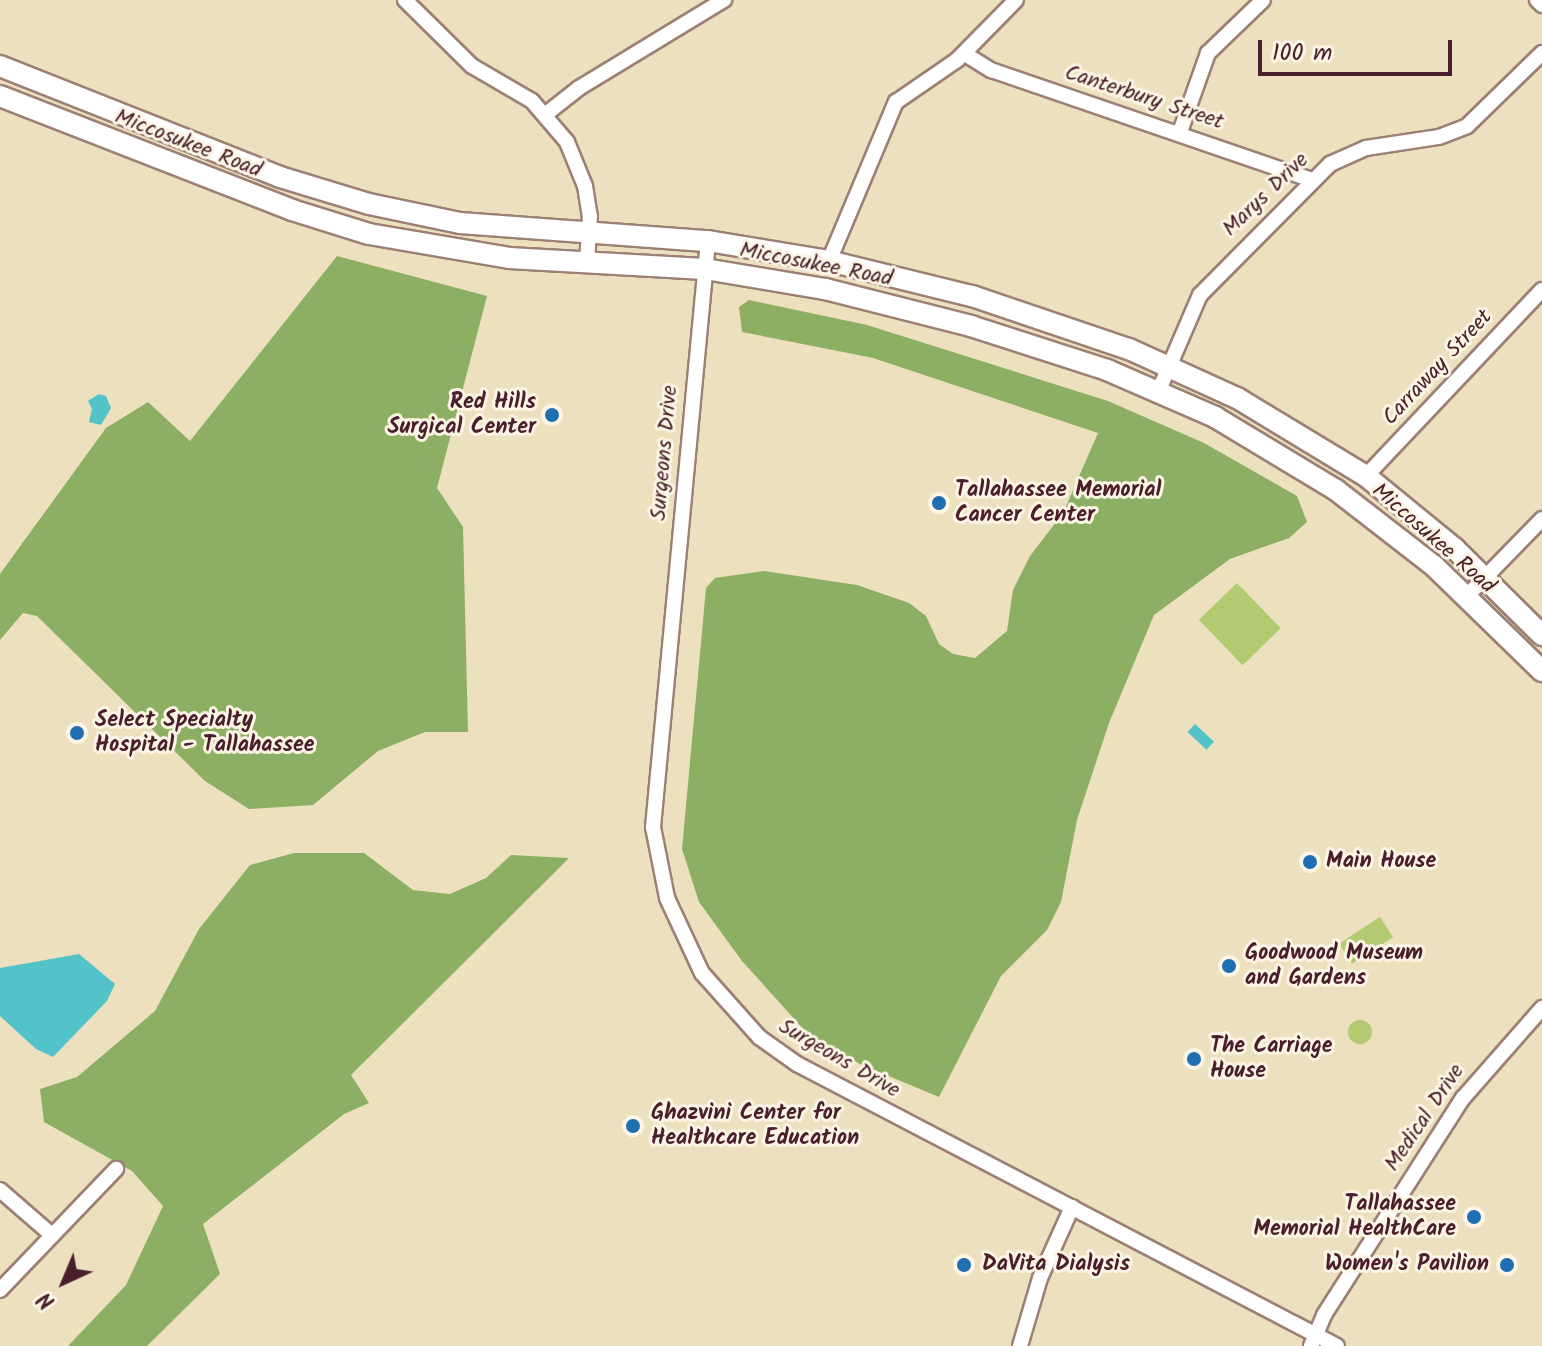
<!DOCTYPE html>
<html>
<head>
<meta charset="utf-8">
<style>
  body { margin:0 }
  #map { position:relative; width:1542px; height:1346px; overflow:hidden; background:#ede0bf; font-family:Kalam,sans-serif }
  div>[style] { position:absolute }
  [style*='--x'] { left:calc(var(--x)*1px); top:calc(var(--y)*1px); width:calc(var(--w)*1px); rotate:calc(var(--a)*1deg) }
  .green>* { inset:0; background:#b2cb71; transform-origin:0 0 }
  .round { border-radius:50% }
  .forest>* { inset:0; background:#8daf63 }
  .water>* { inset:0; background:#54c2c9; transform-origin:0 0 }
  .roads { filter:drop-shadow(2px 0 #9c8075) drop-shadow(-2px 0 #9c8075) drop-shadow(0 2px #9c8075) drop-shadow(0 -2px #9c8075) }
  .street>* { height:14px; margin:-7px; padding:0 7px; transform-origin:7px; border-radius:7px; background:#fff }
  .secondary>* { height:20px; margin:-10px; padding:0 10px; transform-origin:10px; border-radius:10px; background:#fff }
  .dots>* { width:22px; height:22px; translate:-50% -50%; box-sizing:border-box; border:4px solid #fcf5e5; border-radius:50% }
  span { translate:-50% -50%; white-space:nowrap; text-align:center; line-height:1.15; -webkit-text-stroke:6px #fcf5e5; paint-order:stroke }
  .street-label { font-size:22px; color:#4a1f2b }
  .poi-label { font-size:22px; color:#4a1f2b; font-weight:700 }
  .right { translate:-100% -50%; text-align:right }
  .left { translate:0 -50%; text-align:left }
  .north { position:absolute; left:24px; top:1242px; width:80px; height:80px; -webkit-text-stroke:6px #fcf5e5; paint-order:stroke; rotate:224deg; font-size:22px; font-weight:700; line-height:32px; text-align:center; color:#4a1f2b }
  .north::after { content:''; display:block; margin:auto; width:28px; height:36px; background:#4a1f2b; clip-path:polygon(50% 0,100% 100%,50% 72%,0 100%) }
  .scale { position:absolute; left:1258px; top:40px; width:194px; height:36px; box-sizing:border-box; border:4px solid #4a1f2b; border-top:0; padding-left:10px; font-size:24px; line-height:28px; white-space:nowrap; color:#4a1f2b; -webkit-text-stroke:6px #fcf5e5; paint-order:stroke }
</style>
</head>
<body>
<div id="map">
  <div class="green">
    <div style="left:1237px;top:583px;width:63px;height:53px;rotate:46deg"></div>
    <div style="left:1380px;top:917px;width:24px;height:49px;rotate:57deg"></div>
    <div class="round" style="left:1348px;top:1020px;width:24px;height:24px"></div>
  </div>
  <div class="forest">
    <div style="clip-path:polygon(337px 256px,487px 296px,437px 488px,463px 527px,468px 732px,425px 732px,378px 751px,313px 805px,249px 809px,205px 781px,37px 616px,23px 613px,0 640px,0 574px,106px 428px,148px 402px,190px 441px)"></div>
    <div style="clip-path:polygon(749px 300px,867px 325px,1108px 401px,1204px 443px,1297px 496px,1307px 522px,1289px 538px,1230px 559px,1154px 615px,1109px 723px,1077px 820px,1061px 902px,1047px 930px,1001px 976px,939px 1097px,860px 1064px,807px 1033px,742px 961px,699px 902px,682px 849px,706px 588px,715px 578px,764px 571px,857px 585px,909px 603px,926px 616px,939px 644px,953px 654px,975px 658px,1007px 631px,1013px 590px,1030px 556px,1063px 513px,1098px 433px,873px 358px,742px 332px,739px 307px)"></div>
    <div style="clip-path:polygon(294px 853px,364px 853px,413px 890px,450px 894px,486px 878px,511px 855px,569px 858px,351px 1075px,369px 1103px,344px 1114px,203px 1224px,220px 1274px,147px 1346px,68px 1346px,126px 1285px,163px 1206px,132px 1171px,44px 1122px,40px 1089px,77px 1077px,155px 1011px,199px 929px,250px 865px)"></div>
  </div>
  <div class="water">
    <div style="clip-path:polygon(99px 394px,106px 396px,111px 408px,101px 425px,89px 422px,92px 409px,88px 401px)"></div>
    <div style="left:1195px;top:724px;width:26px;height:11px;rotate:43deg"></div>
    <div style="clip-path:polygon(79px 954px,115px 984px,107px 1001px,53px 1057px,36px 1049px,0 1016px,0 968px)"></div>
  </div>
  <div class="roads">
    <div class="street">
      <div style="--x:405;--y:0;--w:94;--a:44.6"></div>
      <div style="--x:472;--y:66;--w:69;--a:30.3"></div>
      <div style="--x:532;--y:101;--w:54;--a:49.5"></div>
      <div style="--x:567;--y:142;--w:48;--a:67.8"></div>
      <div style="--x:585;--y:186;--w:30;--a:81"></div>
      <div style="--x:590;--y:216;--w:46;--a:93.7"></div>
      <div style="--x:1537;--y:0;--w:7;--a:45"></div>
      <div style="--x:965;--y:54;--w:31;--a:32"></div>
      <div style="--x:991;--y:70;--w:339;--a:18.9"></div>
      <div style="--x:546;--y:114;--w:42;--a:-38.2"></div>
      <div style="--x:579;--y:88;--w:170;--a:-31.3"></div>
      <div style="--x:1180;--y:132;--w:84;--a:-70.5"></div>
      <div style="--x:1208;--y:53;--w:76;--a:-43.9"></div>
      <div style="--x:708;--y:241;--w:589;--a:95.36"></div>
      <div style="--x:653;--y:827;--w:72;--a:78.8"></div>
      <div style="--x:667;--y:898;--w:83;--a:65"></div>
      <div style="--x:702;--y:973;--w:86;--a:48.3"></div>
      <div style="--x:759;--y:1037;--w:47;--a:35.4"></div>
      <div style="--x:797;--y:1064;--w:609;--a:27.57"></div>
      <div style="--x:829;--y:261;--w:173;--a:-67.2"></div>
      <div style="--x:896;--y:102;--w:74;--a:-34.5"></div>
      <div style="--x:957;--y:60;--w:84;--a:-45.5"></div>
      <div style="--x:1159;--y:390;--w:103;--a:-66.7"></div>
      <div style="--x:1200;--y:295;--w:185;--a:-45.2"></div>
      <div style="--x:1330;--y:164;--w:39;--a:-24"></div>
      <div style="--x:1366;--y:148;--w:74;--a:-8.6"></div>
      <div style="--x:1439;--y:137;--w:30;--a:-21"></div>
      <div style="--x:1467;--y:126;--w:105;--a:-44.2"></div>
      <div style="--x:1366;--y:476;--w:256;--a:-46.6"></div>
      <div style="--x:1466;--y:597;--w:109;--a:-45.7"></div>
      <div style="--x:0;--y:1190;--w:69;--a:40.9"></div>
      <div style="--x:0;--y:1290;--w:168;--a:-46.2"></div>
      <div style="--x:1020;--y:1346;--w:71;--a:-73.6"></div>
      <div style="--x:1040;--y:1278;--w:78;--a:-65.7"></div>
      <div style="--x:1311;--y:1346;--w:34;--a:-67"></div>
      <div style="--x:1324;--y:1315;--w:258;--a:-57.4"></div>
      <div style="--x:1463;--y:1098;--w:120;--a:-48.7"></div>
    </div>
    <div class="secondary">
      <div style="--x:0;--y:66;--w:301;--a:21.6"></div>
      <div style="--x:280;--y:177;--w:93;--a:16.9"></div>
      <div style="--x:369;--y:204;--w:93;--a:11.8"></div>
      <div style="--x:460;--y:223;--w:249;--a:4.2"></div>
      <div style="--x:708;--y:241;--w:123;--a:9.4"></div>
      <div style="--x:829;--y:261;--w:147;--a:13.8"></div>
      <div style="--x:972;--y:296;--w:166;--a:18.7"></div>
      <div style="--x:1129;--y:349;--w:119;--a:24.4"></div>
      <div style="--x:1237;--y:398;--w:151;--a:31.2"></div>
      <div style="--x:1366;--y:476;--w:114;--a:39.3"></div>
      <div style="--x:1454;--y:548;--w:124;--a:44.7"></div>
      <div style="--x:0;--y:96;--w:313;--a:21.3"></div>
      <div style="--x:292;--y:210;--w:81;--a:17.3"></div>
      <div style="--x:369;--y:234;--w:142;--a:9.7"></div>
      <div style="--x:509;--y:258;--w:196;--a:3.2"></div>
      <div style="--x:705;--y:269;--w:122;--a:9.5"></div>
      <div style="--x:825;--y:289;--w:151;--a:14.2"></div>
      <div style="--x:971;--y:326;--w:143;--a:17.9"></div>
      <div style="--x:1107;--y:370;--w:118;--a:23.5"></div>
      <div style="--x:1215;--y:417;--w:141;--a:31.1"></div>
      <div style="--x:1336;--y:490;--w:124;--a:37.8"></div>
      <div style="--x:1434;--y:566;--w:151;--a:44.2"></div>
    </div>
  </div>
  <div class="dots">
    <div style="left:552px;top:415px;background:#1f6fb2"></div>
    <div style="left:939px;top:503px;background:#1f6fb2"></div>
    <div style="left:77px;top:733px;background:#1f6fb2"></div>
    <div style="left:1310px;top:862px;background:#1f6fb2"></div>
    <div style="left:1229px;top:966px;background:#1f6fb2"></div>
    <div style="left:1194px;top:1059px;background:#1f6fb2"></div>
    <div style="left:633px;top:1126px;background:#1f6fb2"></div>
    <div style="left:1474px;top:1217px;background:#1f6fb2"></div>
    <div style="left:964px;top:1265px;background:#1f6fb2"></div>
    <div style="left:1507px;top:1265px;background:#1f6fb2"></div>
  </div>
  <div class="street-label">
    <span style="left:1144px;top:98px;rotate:18deg">Canterbury Street</span>
    <span style="left:188px;top:144px;rotate:21deg">Miccosukee Road</span>
    <span style="left:1266px;top:195px;rotate:-44deg">Marys Drive</span>
    <span style="left:816px;top:265px;rotate:11deg">Miccosukee Road</span>
    <span style="left:1438px;top:368px;rotate:-47deg">Carraway Street</span>
    <span style="left:665px;top:453px;rotate:-85deg">Surgeons Drive</span>
    <span style="left:1433px;top:539px;rotate:41deg">Miccosukee Road</span>
    <span style="left:839px;top:1059px;rotate:30deg">Surgeons Drive</span>
    <span style="left:1425px;top:1118px;rotate:-56deg">Medical Drive</span>
  </div>
  <div class="poi-label">
    <span class="right" style="left:536px;top:415px">Red Hills<br>Surgical Center</span>
    <span class="left" style="left:955px;top:503px">Tallahassee Memorial<br>Cancer Center</span>
    <span class="left" style="left:95px;top:733px">Select Specialty<br>Hospital - Tallahassee</span>
    <span class="left" style="left:1326px;top:862px">Main House</span>
    <span class="left" style="left:1245px;top:966px">Goodwood Museum<br>and Gardens</span>
    <span class="left" style="left:1210px;top:1059px">The Carriage<br>House</span>
    <span class="left" style="left:651px;top:1126px">Ghazvini Center for<br>Healthcare Education</span>
    <span class="right" style="left:1456px;top:1217px">Tallahassee<br>Memorial HealthCare</span>
    <span class="left" style="left:982px;top:1265px">DaVita Dialysis</span>
    <span class="right" style="left:1489px;top:1265px">Women's Pavilion</span>
  </div>
  <div class="north">N</div>
  <div class="scale">100 m</div>
</div>
</body>
</html>
